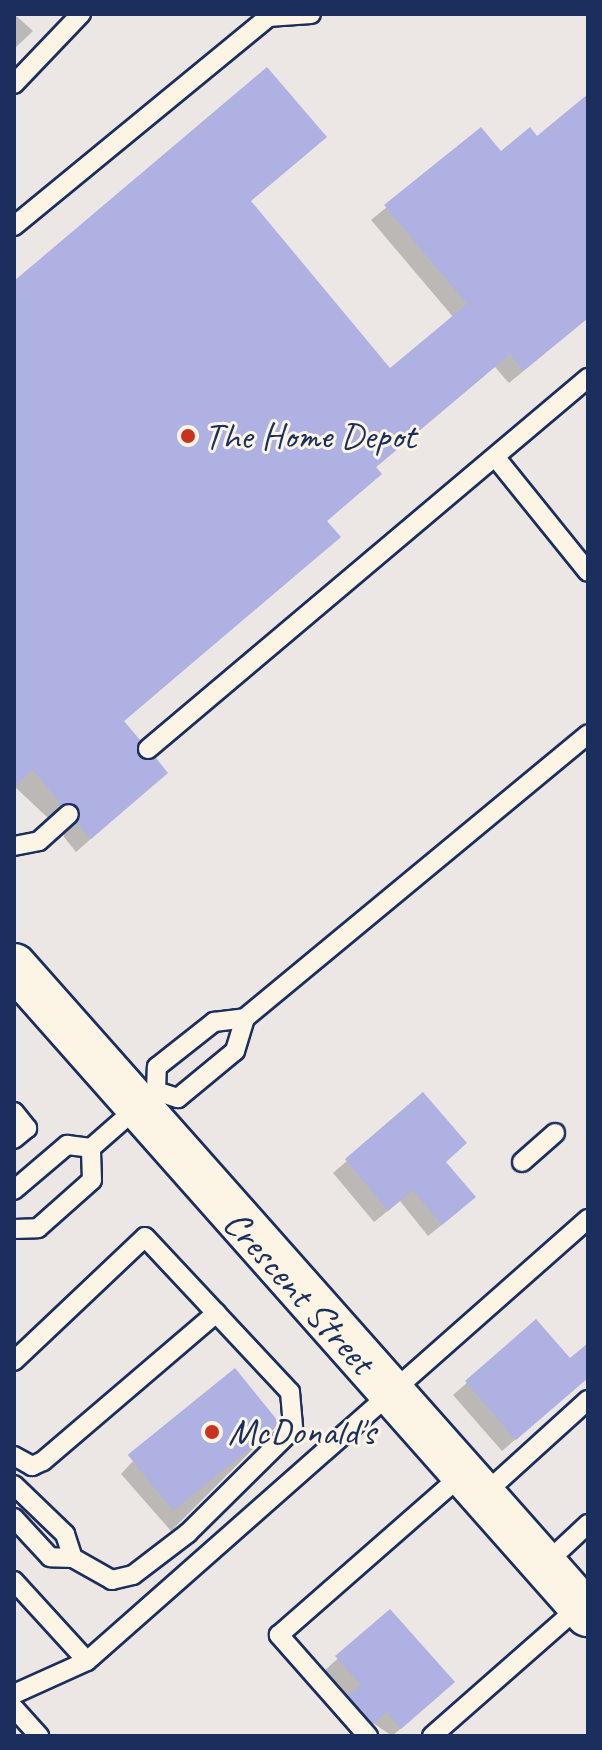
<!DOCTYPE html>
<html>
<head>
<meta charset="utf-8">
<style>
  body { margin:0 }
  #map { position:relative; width:602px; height:1750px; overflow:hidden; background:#ece7e4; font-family:Caveat,sans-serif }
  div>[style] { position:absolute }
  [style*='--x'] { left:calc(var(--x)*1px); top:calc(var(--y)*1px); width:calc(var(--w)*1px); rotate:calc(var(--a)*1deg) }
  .shadow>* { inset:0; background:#0003 }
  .building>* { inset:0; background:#aeb1e2; transform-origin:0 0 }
  .roads { filter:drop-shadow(2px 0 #1b2f5e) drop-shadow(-2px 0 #1b2f5e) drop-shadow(0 2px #1b2f5e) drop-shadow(0 -2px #1b2f5e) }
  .service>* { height:18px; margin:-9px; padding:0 9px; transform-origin:9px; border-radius:9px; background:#fcf5e5 }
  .secondary>* { height:44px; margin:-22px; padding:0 22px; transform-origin:22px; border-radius:22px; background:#fcf5e5 }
  .dots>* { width:22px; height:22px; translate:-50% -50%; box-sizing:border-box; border:4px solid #fcf5e5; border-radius:50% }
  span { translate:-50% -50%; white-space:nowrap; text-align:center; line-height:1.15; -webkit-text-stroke:6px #fcf5e5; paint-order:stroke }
  .poi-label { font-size:38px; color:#1b2f5e }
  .left { translate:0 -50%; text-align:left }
  .street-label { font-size:38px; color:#1b2f5e }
  .frame { position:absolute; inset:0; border:16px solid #1b2f5e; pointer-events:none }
</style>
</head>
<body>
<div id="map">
  <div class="shadow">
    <div style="clip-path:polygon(14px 14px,33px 31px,14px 49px)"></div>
    <div style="clip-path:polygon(588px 96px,588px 318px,509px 383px,495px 367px,375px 468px,326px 522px,338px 537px,123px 722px,136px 758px,166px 773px,76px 852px,64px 837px,65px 820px,48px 818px,14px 786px,14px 283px,249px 202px,390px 371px,454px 318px,371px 220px,481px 130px,501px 154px,537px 139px)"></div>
    <div style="clip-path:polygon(423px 1095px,460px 1210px,428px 1236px,400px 1201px,374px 1222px,333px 1173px)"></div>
    <div style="clip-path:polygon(536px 1322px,572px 1391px,502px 1451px,453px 1395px)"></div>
    <div style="clip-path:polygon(278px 1424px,171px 1531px,121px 1474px,133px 1461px)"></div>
    <div style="clip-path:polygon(390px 1611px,440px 1695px,392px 1736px,373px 1723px,359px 1735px,337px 1710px,348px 1698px,324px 1671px)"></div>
  </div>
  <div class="building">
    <div style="clip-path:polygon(267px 67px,327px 137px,251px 201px,390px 368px,467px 304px,384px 205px,481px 127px,501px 151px,530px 127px,537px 136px,588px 94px,588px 318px,523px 371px,510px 354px,376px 467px,382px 474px,327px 521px,341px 537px,124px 721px,140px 740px,138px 756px,156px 758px,168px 773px,91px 839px,77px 823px,78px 807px,62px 805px,33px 770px,14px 786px,14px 281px)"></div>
    <div style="clip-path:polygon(423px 1092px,467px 1143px,446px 1162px,476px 1197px,442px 1225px,413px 1190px,388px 1211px,345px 1159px)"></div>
    <div style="clip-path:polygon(536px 1319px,570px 1358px,588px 1343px,588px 1378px,516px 1440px,465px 1381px)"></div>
    <div style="left:235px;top:1368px;width:72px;height:138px;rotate:51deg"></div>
    <div style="clip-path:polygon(390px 1609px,455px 1682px,401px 1729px,387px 1712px,373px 1724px,348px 1696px,361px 1685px,335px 1656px)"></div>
  </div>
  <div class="roads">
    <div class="service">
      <div style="--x:14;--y:84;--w:97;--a:-46.3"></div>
      <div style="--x:14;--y:226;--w:329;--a:-39.4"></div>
      <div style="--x:268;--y:17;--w:43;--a:-4"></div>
      <div style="--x:496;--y:458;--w:146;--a:51.1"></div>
      <div style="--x:148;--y:749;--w:576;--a:-40.14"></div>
      <div style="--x:14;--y:846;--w:25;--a:-11"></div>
      <div style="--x:39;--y:841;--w:40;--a:-42"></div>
      <div style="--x:156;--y:1091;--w:23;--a:18"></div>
      <div style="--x:178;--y:1098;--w:74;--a:-39.5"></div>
      <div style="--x:235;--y:1051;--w:34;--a:-73"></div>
      <div style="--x:14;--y:1112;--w:21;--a:51"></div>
      <div style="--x:27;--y:1128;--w:17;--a:140"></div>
      <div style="--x:522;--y:1162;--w:44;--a:-41.3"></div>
      <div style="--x:14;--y:1190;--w:70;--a:-40.3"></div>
      <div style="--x:67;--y:1145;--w:24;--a:7"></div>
      <div style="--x:14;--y:1229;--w:24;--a:-2"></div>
      <div style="--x:38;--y:1228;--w:72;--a:-41.6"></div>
      <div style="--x:92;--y:1180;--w:32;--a:-92"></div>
      <div style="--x:91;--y:1148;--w:86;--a:-41.2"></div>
      <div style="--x:156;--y:1091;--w:24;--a:-88"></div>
      <div style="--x:157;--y:1067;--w:73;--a:-38.3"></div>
      <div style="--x:214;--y:1022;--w:31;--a:-7"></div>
      <div style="--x:245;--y:1018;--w:445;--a:-39.6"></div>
      <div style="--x:14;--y:1361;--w:180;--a:-43.4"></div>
      <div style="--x:145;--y:1237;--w:212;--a:46.9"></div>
      <div style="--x:290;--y:1392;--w:37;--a:85"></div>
      <div style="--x:293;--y:1429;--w:148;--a:135.3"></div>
      <div style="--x:188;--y:1533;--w:69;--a:142.6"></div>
      <div style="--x:133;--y:1575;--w:22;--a:167"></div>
      <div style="--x:112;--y:1580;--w:45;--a:-150.6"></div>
      <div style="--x:73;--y:1558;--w:23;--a:-178"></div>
      <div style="--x:50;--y:1557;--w:53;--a:-132.7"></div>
      <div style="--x:14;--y:1456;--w:21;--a:29"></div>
      <div style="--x:32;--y:1466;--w:12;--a:-24"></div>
      <div style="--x:43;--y:1461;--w:228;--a:-40.5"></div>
      <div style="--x:14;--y:1485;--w:71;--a:43.9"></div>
      <div style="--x:65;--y:1534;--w:25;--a:72"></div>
      <div style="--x:482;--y:1496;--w:143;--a:-42.2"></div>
      <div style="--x:544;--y:1565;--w:60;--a:-43"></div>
      <div style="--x:14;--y:1581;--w:108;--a:47.6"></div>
      <div style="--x:14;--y:1694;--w:80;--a:-24.3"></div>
      <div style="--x:87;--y:1661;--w:668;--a:-41.42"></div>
      <div style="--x:14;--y:1708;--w:38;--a:48"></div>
      <div style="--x:368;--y:1736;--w:135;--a:-131.4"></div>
      <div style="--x:279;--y:1635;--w:244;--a:-41.2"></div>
      <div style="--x:432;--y:1736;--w:197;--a:-41.3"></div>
    </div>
    <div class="secondary">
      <div style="--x:14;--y:966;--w:866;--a:48.47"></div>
    </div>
  </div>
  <div class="dots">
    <div style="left:188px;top:436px;background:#c8321e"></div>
    <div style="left:212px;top:1432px;background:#c8321e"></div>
  </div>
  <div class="poi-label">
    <span class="left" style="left:204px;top:436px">The Home Depot</span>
    <span class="left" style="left:228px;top:1432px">McDonald's</span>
  </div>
  <div class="street-label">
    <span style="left:299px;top:1292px;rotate:48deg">Crescent Street</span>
  </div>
  <div class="frame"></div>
</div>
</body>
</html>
